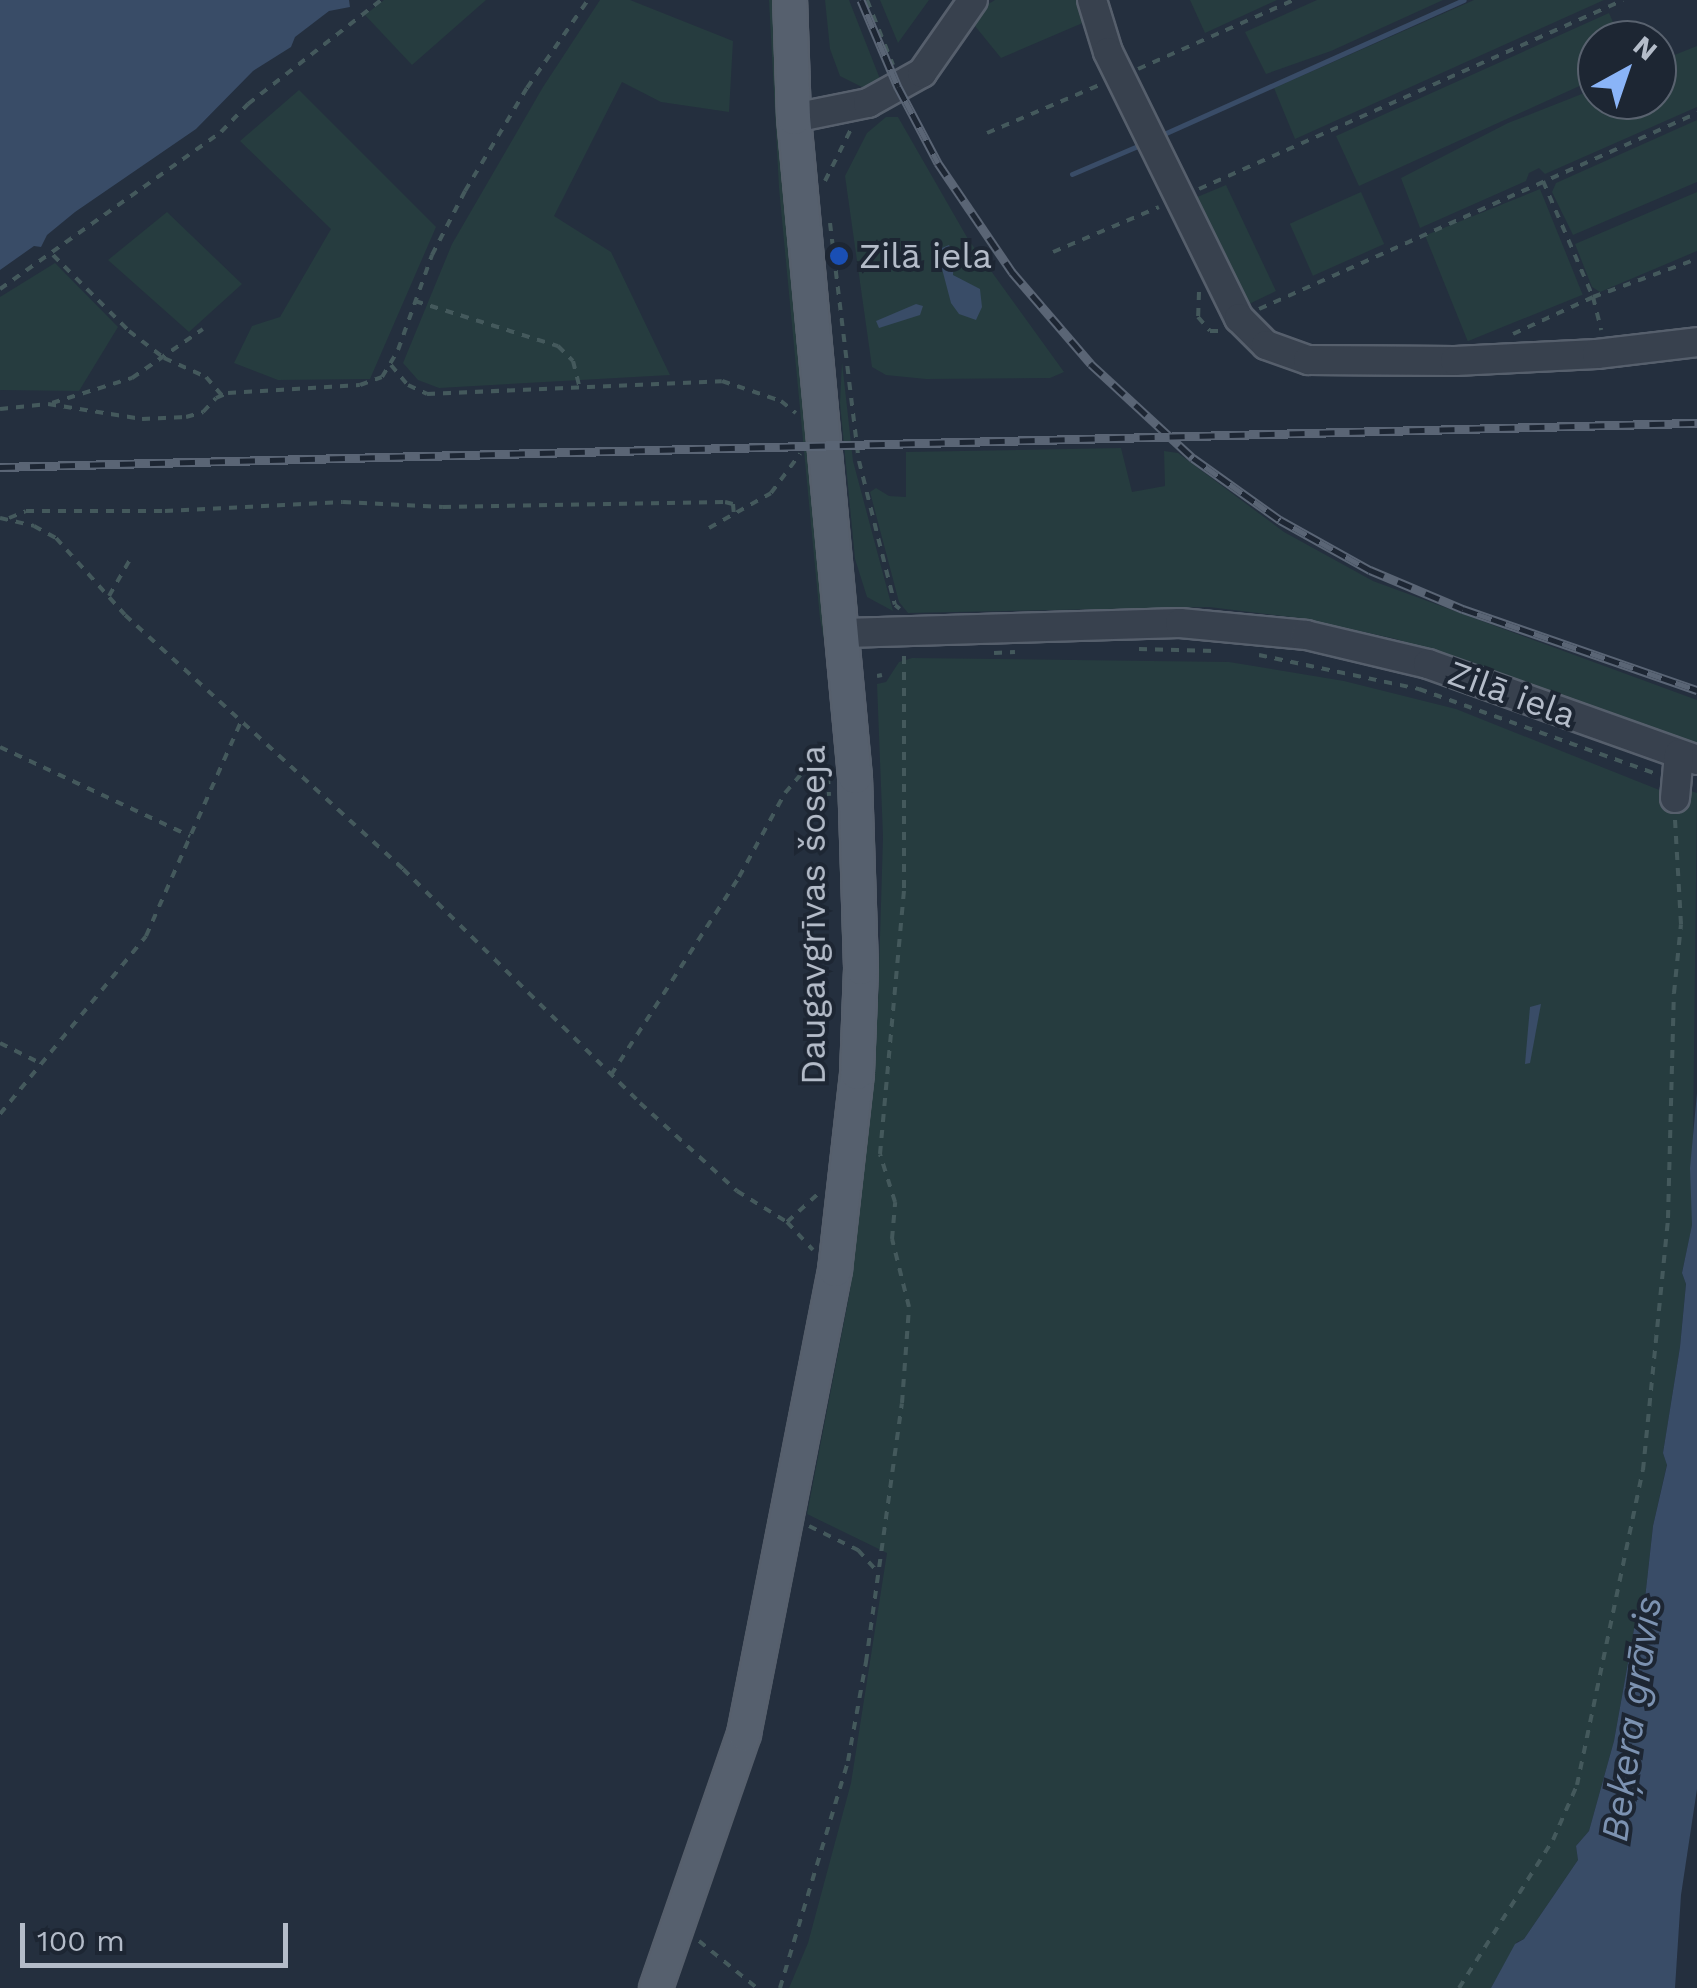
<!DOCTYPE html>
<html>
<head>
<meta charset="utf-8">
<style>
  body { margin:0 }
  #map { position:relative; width:1697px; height:1988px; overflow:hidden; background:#242f3e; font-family:"Work Sans",sans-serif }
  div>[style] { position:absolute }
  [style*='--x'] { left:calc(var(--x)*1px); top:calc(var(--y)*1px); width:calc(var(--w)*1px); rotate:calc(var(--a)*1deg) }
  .green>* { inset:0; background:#263c3f; transform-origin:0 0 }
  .water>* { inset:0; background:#394c67 }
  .stream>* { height:5px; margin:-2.5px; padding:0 2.5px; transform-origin:2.5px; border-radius:2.5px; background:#394c67 }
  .path>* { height:4px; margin-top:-2px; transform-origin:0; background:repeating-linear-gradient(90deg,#44595c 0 8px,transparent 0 16px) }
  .roads { filter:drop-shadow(2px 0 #565f6c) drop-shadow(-2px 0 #565f6c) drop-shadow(0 2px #565f6c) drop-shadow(0 -2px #565f6c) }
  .minor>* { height:28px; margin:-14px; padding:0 14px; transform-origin:14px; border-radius:14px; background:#38414e }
  .major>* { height:32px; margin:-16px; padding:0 16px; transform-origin:16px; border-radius:16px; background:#56606e }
  .rail>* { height:9px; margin-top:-4.5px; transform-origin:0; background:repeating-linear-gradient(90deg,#1d2633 0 15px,#5a6575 0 30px); box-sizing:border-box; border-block:2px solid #5a6575 }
  .dots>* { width:28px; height:28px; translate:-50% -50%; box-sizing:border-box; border:5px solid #1d2633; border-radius:50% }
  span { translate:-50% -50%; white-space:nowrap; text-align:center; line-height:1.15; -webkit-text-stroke:8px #1d2633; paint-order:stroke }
  .poi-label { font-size:35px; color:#b4bcc9 }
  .left { translate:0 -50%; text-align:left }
  .street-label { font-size:35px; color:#b4bcc9 }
  .water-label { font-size:38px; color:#7c92b1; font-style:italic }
  .north { position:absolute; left:1577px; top:20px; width:100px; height:100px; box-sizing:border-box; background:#1d2633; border:2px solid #59626f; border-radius:50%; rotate:40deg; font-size:28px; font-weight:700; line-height:40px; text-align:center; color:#b4bcc9 }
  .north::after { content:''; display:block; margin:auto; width:35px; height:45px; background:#8ab4f8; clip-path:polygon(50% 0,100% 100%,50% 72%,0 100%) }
  .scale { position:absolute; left:20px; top:1923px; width:268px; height:45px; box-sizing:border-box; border:5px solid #b4bcc9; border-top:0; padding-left:12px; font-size:30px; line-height:35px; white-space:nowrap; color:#b4bcc9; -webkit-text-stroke:8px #1d2633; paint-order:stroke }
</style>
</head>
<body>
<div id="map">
  <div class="green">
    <div style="clip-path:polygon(384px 0,486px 0,412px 65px,365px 15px)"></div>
    <div style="clip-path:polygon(600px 0,630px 0,733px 41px,729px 112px,661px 102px,622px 82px,554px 216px,611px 252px,670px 375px,439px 388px,418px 380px,403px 363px,452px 244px,543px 87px)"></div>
    <div style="clip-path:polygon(769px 0,774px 0,775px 85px,831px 675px,820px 619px,779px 188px)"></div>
    <div style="clip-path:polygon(825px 0,849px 0,882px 84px,864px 88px,840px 76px,830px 49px)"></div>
    <div style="clip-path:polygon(880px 0,929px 0,898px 43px)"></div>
    <div style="clip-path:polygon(995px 0,1082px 0,1092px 19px,1001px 58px,975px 26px,985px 6px)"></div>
    <div style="clip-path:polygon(1190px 0,1277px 0,1205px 33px)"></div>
    <div style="clip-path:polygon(1317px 0,1443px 0,1331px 51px,1266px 74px,1245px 32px)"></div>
    <div style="clip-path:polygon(1474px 0,1604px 0,1295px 139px,1274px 88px)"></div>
    <div style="clip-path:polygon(1609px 13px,1621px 40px,1597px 40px,1597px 78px,1359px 186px,1336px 136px)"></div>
    <div style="clip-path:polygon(1697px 46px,1697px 107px,1545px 174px,1539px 168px,1529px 173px,1526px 181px,1420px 228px,1401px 178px,1508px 123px,1597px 88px,1597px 100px,1657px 100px,1657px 62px)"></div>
    <div style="clip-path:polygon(299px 90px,436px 227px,370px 379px,278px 380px,234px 363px,252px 326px,280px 317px,331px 229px,240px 141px)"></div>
    <div style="clip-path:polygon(886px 117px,898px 117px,968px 239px,1064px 372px,1050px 378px,926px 379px,886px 375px,872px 367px,845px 176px,867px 133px)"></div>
    <div style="clip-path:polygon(1697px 120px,1697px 182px,1573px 235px,1552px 192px,1556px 183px)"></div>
    <div style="clip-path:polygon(1226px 185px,1276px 291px,1249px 304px,1238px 304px,1190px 200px)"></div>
    <div style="left:1540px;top:189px;width:114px;height:124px;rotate:68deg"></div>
    <div style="left:1361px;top:192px;width:57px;height:78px;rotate:66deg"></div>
    <div style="clip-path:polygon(1697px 192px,1697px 251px,1600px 292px,1592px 287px,1575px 244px)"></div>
    <div style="clip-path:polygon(167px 212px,242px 284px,189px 332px,108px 260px)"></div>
    <div style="clip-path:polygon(55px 263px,118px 327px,79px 391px,0 390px,0 297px)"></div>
    <div style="clip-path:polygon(842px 362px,853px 461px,893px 611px,867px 597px,855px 559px,840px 403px)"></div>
    <div style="clip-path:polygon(1121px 448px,1132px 492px,1165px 486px,1164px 451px,1178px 453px,1284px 532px,1373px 581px,1697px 700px,1697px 744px,1396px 639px,1299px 618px,1209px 607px,908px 613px,899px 602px,870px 492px,876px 488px,889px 496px,906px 497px,906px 452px)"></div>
    <div style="clip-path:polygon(912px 658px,1229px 662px,1344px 681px,1456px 709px,1682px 799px,1685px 789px,1697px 793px,1692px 1226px,1682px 1273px,1686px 1284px,1680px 1347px,1663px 1453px,1667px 1464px,1653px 1526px,1644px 1608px,1636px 1618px,1614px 1741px,1589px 1831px,1576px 1846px,1578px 1860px,1524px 1939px,1517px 1942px,1491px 1988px,789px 1988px,808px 1943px,851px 1783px,887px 1553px,807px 1514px,850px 1291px,878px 1003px,883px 837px,877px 684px,886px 682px,899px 662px)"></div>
  </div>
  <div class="water">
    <div style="clip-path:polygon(0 0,349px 0,350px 7px,329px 11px,295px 37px,291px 47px,253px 71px,196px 129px,75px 212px,47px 235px,41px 247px,34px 246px,0 270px)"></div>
    <div style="clip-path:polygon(949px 245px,954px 254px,953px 275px,980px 289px,982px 307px,976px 320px,959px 314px,951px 303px,941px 265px,942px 248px)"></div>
    <div style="clip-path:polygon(916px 304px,923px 306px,920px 315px,879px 328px,876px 321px)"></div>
    <div style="clip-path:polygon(1541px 1004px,1530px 1063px,1525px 1064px,1530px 1007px)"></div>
    <div style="clip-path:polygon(1697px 1093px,1697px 1789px,1681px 1895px,1675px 1988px,1491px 1988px,1515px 1944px,1524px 1939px,1578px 1860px,1576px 1846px,1589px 1831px,1614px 1741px,1636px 1618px,1644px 1608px,1653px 1526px,1667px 1465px,1663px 1453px,1680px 1347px,1686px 1284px,1682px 1273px,1692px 1225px,1690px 1168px)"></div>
  </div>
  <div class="stream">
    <div style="--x:1166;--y:133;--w:326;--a:-24.1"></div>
    <div style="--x:1072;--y:174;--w:74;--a:-23.1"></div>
  </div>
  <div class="path">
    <div style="--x:867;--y:0;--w:70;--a:68.2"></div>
    <div style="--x:1138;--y:69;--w:171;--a:-23.9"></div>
    <div style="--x:987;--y:133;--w:125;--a:-23.1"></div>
    <div style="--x:825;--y:181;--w:60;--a:-63.4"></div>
    <div style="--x:1543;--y:181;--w:126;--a:66.7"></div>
    <div style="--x:1593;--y:297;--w:34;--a:76"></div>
    <div style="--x:1199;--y:189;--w:464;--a:-24"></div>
    <div style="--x:830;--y:223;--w:240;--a:83.1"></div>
    <div style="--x:859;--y:461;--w:148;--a:76"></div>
    <div style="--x:895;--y:605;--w:6;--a:39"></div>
    <div style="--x:1053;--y:252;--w:115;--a:-23"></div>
    <div style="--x:53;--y:255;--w:107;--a:45"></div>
    <div style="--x:129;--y:331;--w:44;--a:37.6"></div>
    <div style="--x:164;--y:358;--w:46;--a:24.3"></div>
    <div style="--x:206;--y:377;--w:23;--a:49"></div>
    <div style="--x:0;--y:289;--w:271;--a:-35.4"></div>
    <div style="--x:221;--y:132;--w:39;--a:-46"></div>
    <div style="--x:248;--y:104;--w:169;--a:-38"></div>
    <div style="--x:1199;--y:292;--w:25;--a:92"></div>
    <div style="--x:1198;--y:317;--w:18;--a:49"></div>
    <div style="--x:1210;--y:331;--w:11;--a:0"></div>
    <div style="--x:415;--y:301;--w:150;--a:17.5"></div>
    <div style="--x:558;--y:346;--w:21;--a:45"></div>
    <div style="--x:573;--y:361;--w:29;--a:76"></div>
    <div style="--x:1259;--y:309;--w:480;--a:-24.1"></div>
    <div style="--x:1513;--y:334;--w:88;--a:-24.8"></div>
    <div style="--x:1593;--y:297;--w:111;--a:-20.1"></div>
    <div style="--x:391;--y:365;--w:26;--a:50"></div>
    <div style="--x:408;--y:385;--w:21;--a:25"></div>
    <div style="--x:427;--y:394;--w:295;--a:-2.5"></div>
    <div style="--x:722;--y:381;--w:62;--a:18.7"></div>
    <div style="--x:781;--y:401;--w:19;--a:39"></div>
    <div style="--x:52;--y:403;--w:84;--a:-17.4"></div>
    <div style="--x:132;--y:378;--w:86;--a:-34.6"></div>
    <div style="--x:0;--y:409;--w:48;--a:-5.9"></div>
    <div style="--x:48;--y:404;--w:95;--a:9.1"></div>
    <div style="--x:142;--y:419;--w:44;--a:-2.6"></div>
    <div style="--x:186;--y:417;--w:18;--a:-16"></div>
    <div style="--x:203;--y:412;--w:19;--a:-47"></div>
    <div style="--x:216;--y:398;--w:13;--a:-23"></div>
    <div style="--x:228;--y:393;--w:132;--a:-3.5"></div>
    <div style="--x:360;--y:385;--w:23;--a:-20"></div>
    <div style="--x:382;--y:377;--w:31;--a:-59"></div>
    <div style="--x:398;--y:350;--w:101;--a:-70.3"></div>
    <div style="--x:432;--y:255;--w:72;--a:-62.7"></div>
    <div style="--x:465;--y:191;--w:120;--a:-59"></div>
    <div style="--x:527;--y:88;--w:107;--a:-55.3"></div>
    <div style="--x:0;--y:518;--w:35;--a:13"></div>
    <div style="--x:34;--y:526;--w:25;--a:29"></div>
    <div style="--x:56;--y:538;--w:103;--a:48.1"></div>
    <div style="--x:125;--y:615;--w:377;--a:42.4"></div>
    <div style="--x:403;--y:869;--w:333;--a:44.6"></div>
    <div style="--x:640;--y:1103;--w:131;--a:42.2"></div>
    <div style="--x:737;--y:1191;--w:59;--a:31.8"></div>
    <div style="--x:787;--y:1222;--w:38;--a:47"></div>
    <div style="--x:9;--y:518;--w:18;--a:-22"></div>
    <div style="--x:26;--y:511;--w:139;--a:0"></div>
    <div style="--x:165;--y:511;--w:178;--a:-2.9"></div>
    <div style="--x:343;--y:502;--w:100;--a:2.9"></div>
    <div style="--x:443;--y:507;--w:282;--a:-1"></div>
    <div style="--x:725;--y:502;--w:8;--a:14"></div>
    <div style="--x:733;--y:504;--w:12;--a:85"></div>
    <div style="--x:709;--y:528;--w:71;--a:-29.4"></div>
    <div style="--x:771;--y:493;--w:49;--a:-53.4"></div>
    <div style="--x:109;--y:596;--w:46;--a:-60.1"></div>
    <div style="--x:1139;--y:649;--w:76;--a:1.5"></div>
    <div style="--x:994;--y:653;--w:21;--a:-3"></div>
    <div style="--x:1259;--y:655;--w:164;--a:12"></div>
    <div style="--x:1419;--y:689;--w:252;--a:19.7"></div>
    <div style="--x:877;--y:676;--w:5;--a:-11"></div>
    <div style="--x:0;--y:747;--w:210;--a:25.1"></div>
    <div style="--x:828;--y:776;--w:20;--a:87"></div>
    <div style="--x:0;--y:1043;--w:45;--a:26.6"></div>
    <div style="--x:611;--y:1075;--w:236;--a:-57.1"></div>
    <div style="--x:739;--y:877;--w:96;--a:-61.3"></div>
    <div style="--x:785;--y:793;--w:63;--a:-49.5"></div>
    <div style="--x:0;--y:1114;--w:230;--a:-50.6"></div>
    <div style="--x:146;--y:936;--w:234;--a:-66.1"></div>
    <div style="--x:787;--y:1222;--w:45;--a:-42.3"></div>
    <div style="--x:809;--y:1526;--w:55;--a:26.1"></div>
    <div style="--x:858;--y:1550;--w:31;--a:48"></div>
    <div style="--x:699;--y:1941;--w:75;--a:39"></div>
    <div style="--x:780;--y:1988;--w:237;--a:-73.3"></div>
    <div style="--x:848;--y:1761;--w:101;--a:-79.7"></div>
    <div style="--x:866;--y:1662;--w:261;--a:-82.1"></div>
    <div style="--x:902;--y:1403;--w:96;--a:-85.8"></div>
    <div style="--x:909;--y:1307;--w:70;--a:-104"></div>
    <div style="--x:892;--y:1239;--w:37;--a:-85"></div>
    <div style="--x:895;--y:1202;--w:50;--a:-107.4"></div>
    <div style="--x:880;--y:1154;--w:267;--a:-84.8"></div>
    <div style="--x:904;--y:888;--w:232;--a:-90"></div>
    <div style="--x:1459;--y:1988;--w:175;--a:-57.6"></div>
    <div style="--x:1553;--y:1840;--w:60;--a:-66.4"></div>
    <div style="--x:1577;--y:1785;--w:322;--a:-78.2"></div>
    <div style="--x:1643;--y:1470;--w:253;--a:-84.3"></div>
    <div style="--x:1668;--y:1218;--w:225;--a:-88.5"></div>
    <div style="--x:1674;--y:993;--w:69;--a:-84.2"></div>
    <div style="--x:1681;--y:924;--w:105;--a:-93.3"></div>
  </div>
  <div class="roads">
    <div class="minor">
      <div style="--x:1092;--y:0;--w:54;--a:72.9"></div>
      <div style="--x:1108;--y:52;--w:297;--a:63.8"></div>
      <div style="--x:1239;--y:318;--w:38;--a:45"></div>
      <div style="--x:1266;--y:345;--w:45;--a:19.7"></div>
      <div style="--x:1308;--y:360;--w:147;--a:0.4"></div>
      <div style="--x:1455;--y:361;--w:142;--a:-2.8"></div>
      <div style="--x:1597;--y:354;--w:101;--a:-6.8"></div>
      <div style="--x:794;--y:118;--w:76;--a:-11.5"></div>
      <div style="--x:868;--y:103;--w:62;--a:-29.1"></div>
      <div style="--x:922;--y:73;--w:89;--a:-55.1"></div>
      <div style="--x:845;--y:633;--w:335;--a:-1.7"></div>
      <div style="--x:1180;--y:623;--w:127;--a:5.4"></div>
      <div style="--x:1306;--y:635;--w:125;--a:13.4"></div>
      <div style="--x:1428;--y:664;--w:286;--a:19.6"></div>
      <div style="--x:1675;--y:798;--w:44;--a:-84.8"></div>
    </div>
    <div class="major">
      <div style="--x:656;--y:1988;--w:269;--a:-70.9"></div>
      <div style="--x:744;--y:1734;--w:473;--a:-78.9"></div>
      <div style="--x:835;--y:1270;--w:198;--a:-83.6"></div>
      <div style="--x:857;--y:1073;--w:105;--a:-87.8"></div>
      <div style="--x:861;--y:968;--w:191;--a:-91.8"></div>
      <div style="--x:855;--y:777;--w:662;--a:-95.29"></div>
      <div style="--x:794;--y:118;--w:118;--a:-91.9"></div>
    </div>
  </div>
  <div class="rail">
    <div style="--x:861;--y:0;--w:95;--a:67"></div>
    <div style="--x:898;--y:87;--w:86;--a:62.2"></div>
    <div style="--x:938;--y:163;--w:132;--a:55.8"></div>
    <div style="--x:1012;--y:272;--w:121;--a:49.3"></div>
    <div style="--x:1091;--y:364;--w:139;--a:42.7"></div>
    <div style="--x:1193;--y:458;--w:107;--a:35.5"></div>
    <div style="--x:1280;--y:520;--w:103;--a:29.1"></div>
    <div style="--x:1370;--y:570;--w:101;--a:22.8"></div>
    <div style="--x:1463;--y:609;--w:248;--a:19.1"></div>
    <div style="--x:0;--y:467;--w:1698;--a:-1.49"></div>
  </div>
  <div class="dots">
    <div style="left:839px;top:256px;background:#1a4fb4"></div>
  </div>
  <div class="poi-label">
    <span class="left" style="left:859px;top:256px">Zilā iela</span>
  </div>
  <div class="street-label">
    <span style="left:1512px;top:694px;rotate:20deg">Zilā iela</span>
    <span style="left:813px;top:915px;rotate:-90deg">Daugavgrīvas šoseja</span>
  </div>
  <div class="water-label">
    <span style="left:1632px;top:1719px;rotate:-82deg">Beķera grāvis</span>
  </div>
  <div class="north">N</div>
  <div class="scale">100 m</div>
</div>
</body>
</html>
